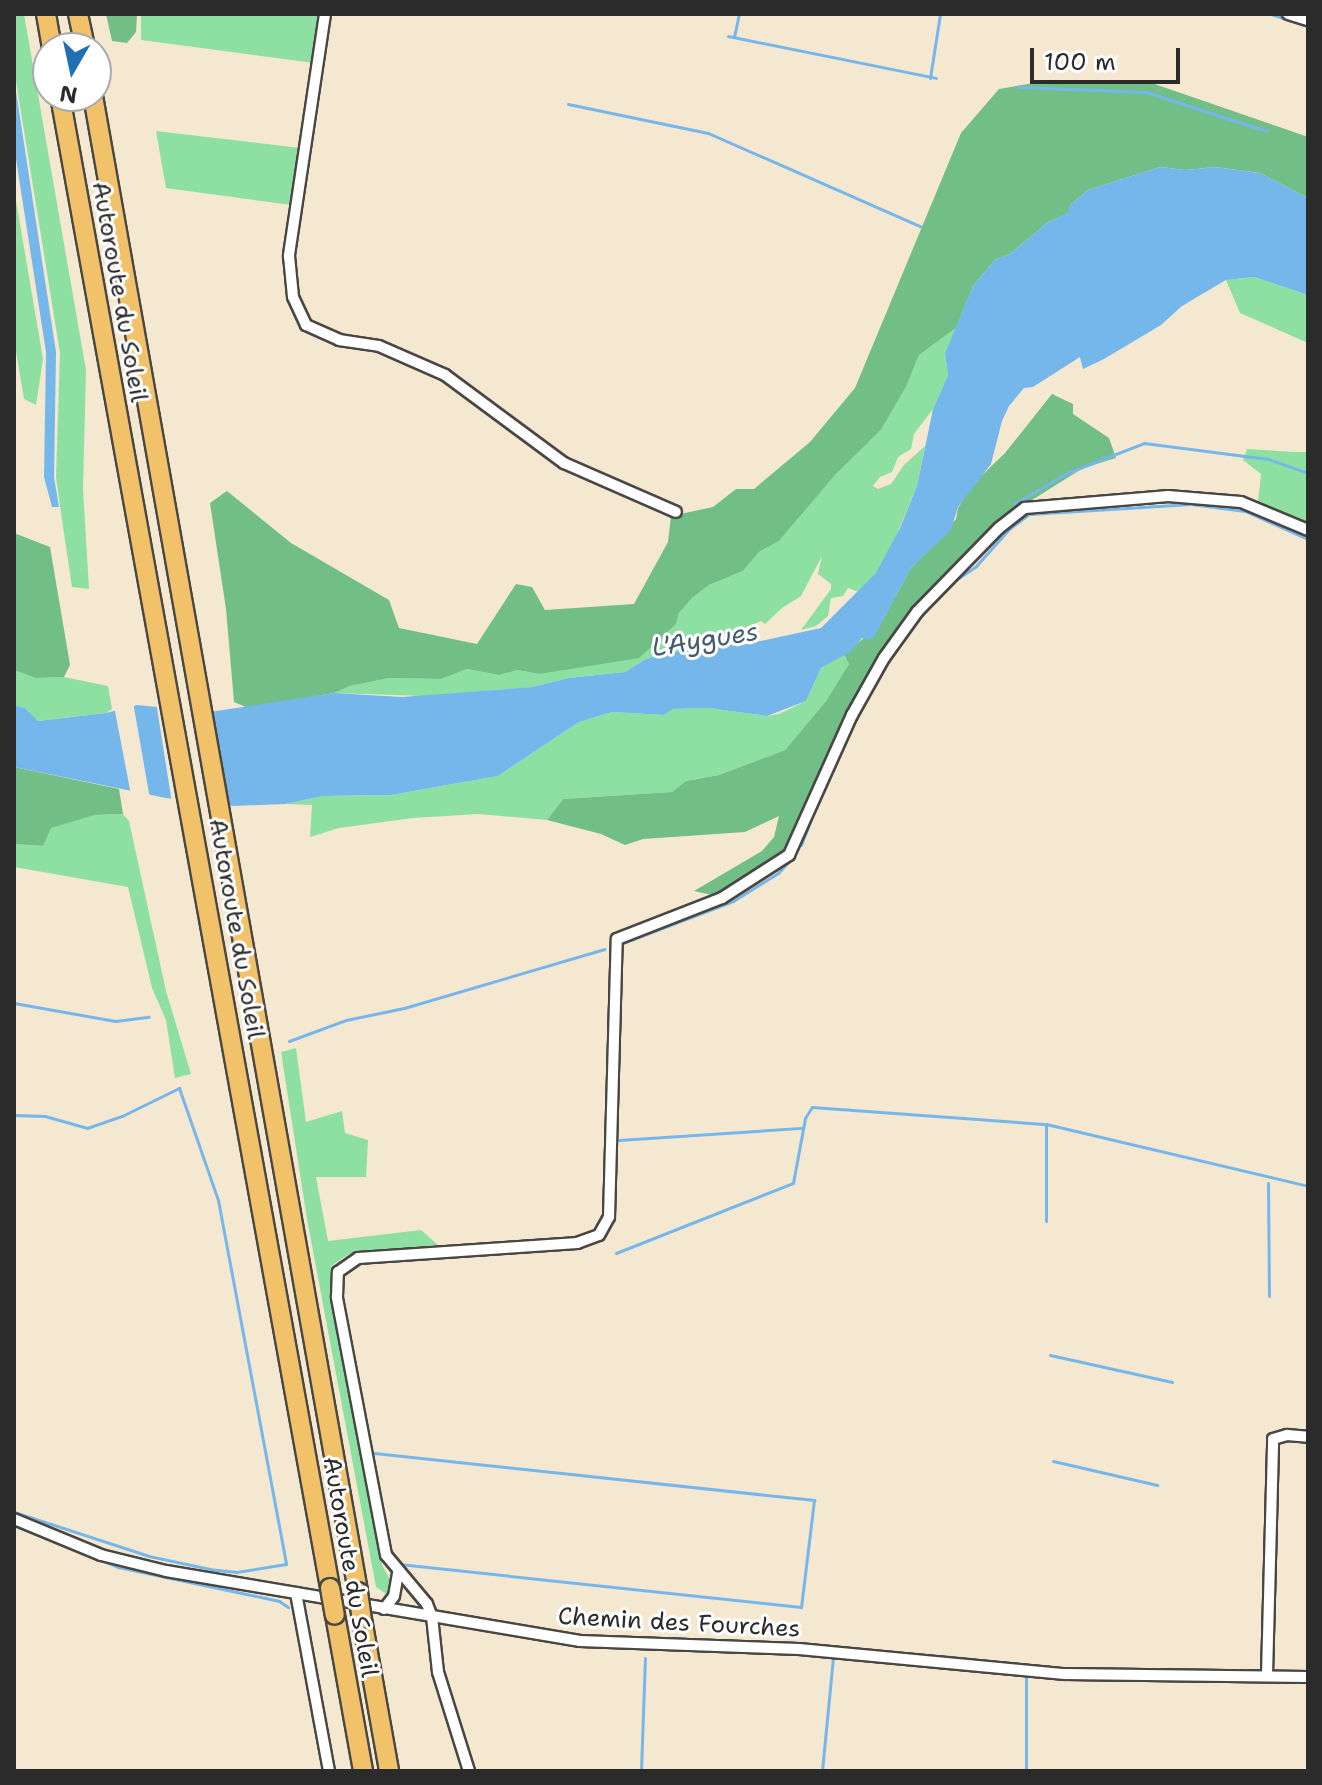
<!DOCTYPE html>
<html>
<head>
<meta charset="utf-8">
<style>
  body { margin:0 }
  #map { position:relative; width:1322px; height:1785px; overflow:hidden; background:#f4e8d1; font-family:"Shantell Sans",sans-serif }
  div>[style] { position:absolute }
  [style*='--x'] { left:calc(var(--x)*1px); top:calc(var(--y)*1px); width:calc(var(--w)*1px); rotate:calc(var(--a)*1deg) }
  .green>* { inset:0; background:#8de0a1 }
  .forest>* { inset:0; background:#72be87 }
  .water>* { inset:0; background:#76b7eb }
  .pier>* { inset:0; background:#f4e8d1 }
  .stream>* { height:3px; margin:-1.5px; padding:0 1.5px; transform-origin:1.5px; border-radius:1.5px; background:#76b7eb }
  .roads { filter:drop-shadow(2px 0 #494744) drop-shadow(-2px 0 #494744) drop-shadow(0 2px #494744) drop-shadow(0 -2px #494744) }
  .minor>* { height:10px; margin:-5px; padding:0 5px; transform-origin:5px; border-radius:5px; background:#fff }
  .motorway>* { height:18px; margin:-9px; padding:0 9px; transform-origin:9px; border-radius:9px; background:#f2c26a }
  .bridges { filter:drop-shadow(2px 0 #494744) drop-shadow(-2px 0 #494744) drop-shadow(0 2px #494744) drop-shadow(0 -2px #494744) }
  .motorway-bridge>* { height:18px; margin:-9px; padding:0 9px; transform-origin:9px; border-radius:9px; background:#f2c26a }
  span { translate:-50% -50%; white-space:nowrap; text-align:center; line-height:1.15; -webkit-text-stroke:6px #fff; paint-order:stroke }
  .street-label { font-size:24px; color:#2b2b2b }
  .water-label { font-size:26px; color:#455c6e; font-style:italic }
  .frame { position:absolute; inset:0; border:16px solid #2b2b2b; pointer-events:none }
  .north { position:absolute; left:32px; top:32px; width:80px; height:80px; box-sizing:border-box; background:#fff; border:2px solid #aaa; border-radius:50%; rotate:189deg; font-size:22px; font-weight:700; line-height:32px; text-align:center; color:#2b2b2b }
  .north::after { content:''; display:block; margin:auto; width:28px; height:36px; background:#1f6fb2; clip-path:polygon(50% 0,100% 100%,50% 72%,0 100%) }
  .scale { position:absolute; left:1030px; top:48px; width:150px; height:36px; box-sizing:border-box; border:4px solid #2b2b2b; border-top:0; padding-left:10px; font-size:24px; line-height:28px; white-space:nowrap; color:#2b2b2b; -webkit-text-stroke:6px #fff; paint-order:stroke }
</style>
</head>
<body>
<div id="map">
  <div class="green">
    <div style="clip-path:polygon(14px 14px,24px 14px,86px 370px,83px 489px,89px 589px,72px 587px,61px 513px,56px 477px,60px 353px,14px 69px)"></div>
    <div style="clip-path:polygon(141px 14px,321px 14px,314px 63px,141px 40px)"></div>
    <div style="clip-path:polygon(156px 131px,300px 148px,291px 205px,166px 188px)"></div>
    <div style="clip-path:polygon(14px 189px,43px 359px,36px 405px,24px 399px,14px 339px)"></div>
    <div style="clip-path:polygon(1254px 277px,1308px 295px,1308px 343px,1240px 313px,1226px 280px)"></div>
    <div style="clip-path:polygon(956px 328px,945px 353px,948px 375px,933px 409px,914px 434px,911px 449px,898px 457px,892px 472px,880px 477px,873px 486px,878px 489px,891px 484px,904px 465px,925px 446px,917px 486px,894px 541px,877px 573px,859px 592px,848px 588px,843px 596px,831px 598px,828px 616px,816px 626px,801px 630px,831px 589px,831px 584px,818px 574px,822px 556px,801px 596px,782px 608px,765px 624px,761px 621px,692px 650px,646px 659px,625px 672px,568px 678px,532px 687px,423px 696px,334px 693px,350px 686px,389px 678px,441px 679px,467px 669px,499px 675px,518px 670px,539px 674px,659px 638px,676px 624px,679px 613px,692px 598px,709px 585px,743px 571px,759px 552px,779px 541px,836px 474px,881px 430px,906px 387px,919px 355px)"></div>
    <div style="clip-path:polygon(1308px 444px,1308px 527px,1258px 502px,1261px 474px,1243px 460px,1247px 449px,1294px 452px,1306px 452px)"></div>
    <div style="clip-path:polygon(844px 654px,849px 664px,826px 701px,785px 750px,719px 775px,686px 781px,672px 792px,563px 799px,547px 820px,478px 814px,413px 818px,339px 828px,310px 837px,312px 805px,285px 804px,323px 796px,391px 795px,498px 776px,579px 722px,612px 712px,664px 715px,673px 709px,708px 708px,767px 716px,779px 714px,806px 701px,821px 668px)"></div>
    <div style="clip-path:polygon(14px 670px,36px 678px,64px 677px,108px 686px,112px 709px,106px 713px,37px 721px,25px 708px,14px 705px)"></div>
    <div style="clip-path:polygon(123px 814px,129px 821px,166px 991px,191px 1074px,175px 1078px,166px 1020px,152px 988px,128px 887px,14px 867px,14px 844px,43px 846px,50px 828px,95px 815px)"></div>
    <div style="clip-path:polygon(296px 1048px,306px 1122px,342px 1111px,345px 1133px,368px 1140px,366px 1177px,316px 1177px,328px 1241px,421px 1230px,438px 1245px,349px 1254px,331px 1266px,331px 1289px,382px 1565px,393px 1585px,389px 1596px,376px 1587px,307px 1219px,281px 1052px)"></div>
  </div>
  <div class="forest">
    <div style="clip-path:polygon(106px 14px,137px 14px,136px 32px,127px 43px,112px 41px)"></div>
    <div style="clip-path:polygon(1052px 80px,1143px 80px,1308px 137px,1308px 198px,1260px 173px,1215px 167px,1186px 170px,1160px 167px,1088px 190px,1071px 204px,1068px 213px,1048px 222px,1010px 254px,995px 260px,973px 286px,956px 328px,919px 355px,906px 387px,881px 430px,836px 474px,779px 541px,759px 552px,743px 571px,709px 585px,692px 598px,679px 613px,676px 624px,639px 658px,539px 674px,518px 670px,499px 675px,467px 669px,441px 679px,389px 678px,350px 686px,334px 693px,248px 708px,234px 702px,226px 609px,210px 503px,227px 491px,291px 543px,389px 600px,399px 628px,477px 644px,516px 584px,532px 587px,545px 610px,634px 604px,668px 542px,671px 516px,713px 507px,736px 489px,754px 489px,810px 442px,855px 388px,961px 133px,999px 89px)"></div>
    <div style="clip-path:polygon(1052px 394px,1073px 404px,1073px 414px,1109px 438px,1116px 458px,1083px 468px,997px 522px,913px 610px,860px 688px,785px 851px,716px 896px,694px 891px,762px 851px,774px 837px,779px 816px,745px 832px,643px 839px,625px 845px,601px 834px,547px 820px,563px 799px,672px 792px,686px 781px,719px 775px,785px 750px,826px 701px,849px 664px,844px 654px,880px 625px,911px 568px,956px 519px,958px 508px,973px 484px,1005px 453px)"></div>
    <div style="clip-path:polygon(14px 533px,50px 547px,70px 665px,64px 677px,36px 678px,14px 670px)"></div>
    <div style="clip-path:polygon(14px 767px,119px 789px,123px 814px,95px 815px,51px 828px,43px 846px,14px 844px)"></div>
  </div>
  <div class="water">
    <div style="clip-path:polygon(14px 78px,56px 352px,54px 477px,59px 507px,52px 507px,44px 477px,46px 352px,14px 146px)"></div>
    <div style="clip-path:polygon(1160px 167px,1186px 170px,1215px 167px,1260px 173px,1308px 198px,1308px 295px,1254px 277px,1226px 280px,1182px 306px,1161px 325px,1104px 359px,1083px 369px,1080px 357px,1033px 387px,1024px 388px,1009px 406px,1002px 421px,991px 464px,958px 507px,951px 530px,911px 568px,874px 637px,869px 640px,862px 638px,850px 652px,821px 668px,806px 701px,767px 716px,708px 708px,673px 709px,664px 715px,612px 712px,579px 722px,498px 776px,391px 795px,323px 796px,285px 804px,233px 806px,166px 798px,14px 767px,14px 705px,25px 708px,38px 721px,106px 713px,137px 705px,210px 712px,334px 693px,402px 697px,532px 687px,568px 678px,625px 672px,646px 659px,673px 652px,707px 650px,724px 644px,737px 646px,821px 628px,876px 573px,900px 528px,917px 486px,933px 409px,948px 375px,945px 353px,973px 286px,995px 260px,1010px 254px,1048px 222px,1067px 213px,1071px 204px,1088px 190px)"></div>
  </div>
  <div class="pier">
    <div style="clip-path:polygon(133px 702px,150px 799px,131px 795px,114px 706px)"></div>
    <div style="clip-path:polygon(156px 702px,212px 708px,230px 810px,172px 803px)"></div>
  </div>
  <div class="stream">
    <div style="--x:1271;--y:14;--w:39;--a:18"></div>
    <div style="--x:728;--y:36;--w:212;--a:11.4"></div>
    <div style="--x:734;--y:37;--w:24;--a:-78"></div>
    <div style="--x:930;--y:78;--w:65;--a:-81.1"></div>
    <div style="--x:1018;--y:87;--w:128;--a:2.2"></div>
    <div style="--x:1146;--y:92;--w:127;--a:17.9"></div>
    <div style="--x:568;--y:104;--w:143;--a:11.7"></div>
    <div style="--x:708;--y:133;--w:232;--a:23.7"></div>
    <div style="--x:1014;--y:504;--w:61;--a:-30.3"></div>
    <div style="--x:1067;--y:473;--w:83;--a:-21.3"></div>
    <div style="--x:1144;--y:443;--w:125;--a:7.4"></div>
    <div style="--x:1268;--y:459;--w:42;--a:19.3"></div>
    <div style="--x:954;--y:581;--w:27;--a:-34"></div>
    <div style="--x:976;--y:566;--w:50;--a:-48.3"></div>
    <div style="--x:1009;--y:529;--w:25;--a:-37"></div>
    <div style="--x:1029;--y:514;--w:162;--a:-3.5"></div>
    <div style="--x:1191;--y:504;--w:54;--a:7.4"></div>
    <div style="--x:1245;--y:511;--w:69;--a:24"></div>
    <div style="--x:801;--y:845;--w:28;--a:-69"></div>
    <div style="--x:620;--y:944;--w:121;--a:-20.8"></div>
    <div style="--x:733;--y:901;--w:53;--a:-31.9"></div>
    <div style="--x:778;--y:873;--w:18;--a:-47"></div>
    <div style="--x:14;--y:1003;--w:103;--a:10.1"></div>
    <div style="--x:115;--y:1021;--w:34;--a:-7"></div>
    <div style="--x:289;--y:1041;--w:61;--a:-20.2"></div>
    <div style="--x:346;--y:1020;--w:59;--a:-11.7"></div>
    <div style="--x:404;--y:1008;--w:209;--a:-16.4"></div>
    <div style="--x:14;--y:1115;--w:31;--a:2"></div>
    <div style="--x:45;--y:1116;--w:44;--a:15.9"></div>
    <div style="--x:87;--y:1128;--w:37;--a:-19"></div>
    <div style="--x:122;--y:1116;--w:64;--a:-26.2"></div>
    <div style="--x:179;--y:1088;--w:119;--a:70.8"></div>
    <div style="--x:218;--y:1200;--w:370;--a:79.4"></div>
    <div style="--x:286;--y:1564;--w:50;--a:170.7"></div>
    <div style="--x:237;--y:1572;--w:27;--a:-174"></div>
    <div style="--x:210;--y:1569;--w:62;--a:-168"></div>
    <div style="--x:149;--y:1556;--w:142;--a:-161.9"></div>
    <div style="--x:619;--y:1140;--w:183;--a:-3.8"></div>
    <div style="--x:1268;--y:1183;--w:113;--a:89.5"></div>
    <div style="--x:1046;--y:1221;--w:97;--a:-90"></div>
    <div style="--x:616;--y:1253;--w:190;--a:-21.6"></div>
    <div style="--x:793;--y:1183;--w:66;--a:-79.5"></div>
    <div style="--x:805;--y:1118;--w:13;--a:-58"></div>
    <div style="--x:812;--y:1107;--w:235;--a:4.2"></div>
    <div style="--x:1046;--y:1124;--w:269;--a:13.3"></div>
    <div style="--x:1050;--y:1355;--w:125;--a:12.5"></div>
    <div style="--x:374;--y:1453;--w:443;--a:6.1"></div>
    <div style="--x:814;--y:1500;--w:108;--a:96.9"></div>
    <div style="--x:801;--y:1607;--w:404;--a:-173.9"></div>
    <div style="--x:1053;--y:1461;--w:107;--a:13"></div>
    <div style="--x:14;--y:1525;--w:24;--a:22"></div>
    <div style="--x:50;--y:1539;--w:74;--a:22.4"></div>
    <div style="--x:118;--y:1567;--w:165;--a:11.9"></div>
    <div style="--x:279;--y:1601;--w:11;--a:34"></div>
    <div style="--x:942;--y:1656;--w:120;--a:5.8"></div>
    <div style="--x:14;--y:1770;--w:2;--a:27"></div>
    <div style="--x:641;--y:1771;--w:113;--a:-88"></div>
    <div style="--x:822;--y:1771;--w:115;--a:-84.5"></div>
    <div style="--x:1026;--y:1771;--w:93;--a:-90"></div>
  </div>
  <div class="roads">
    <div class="minor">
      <div style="--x:325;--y:14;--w:245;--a:98.5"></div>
      <div style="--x:289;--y:256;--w:41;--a:84.4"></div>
      <div style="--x:293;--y:297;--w:31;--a:65"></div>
      <div style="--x:306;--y:325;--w:36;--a:24"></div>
      <div style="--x:339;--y:340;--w:40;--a:8.5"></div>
      <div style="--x:379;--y:346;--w:72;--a:23.7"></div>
      <div style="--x:445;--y:375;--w:148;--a:36.5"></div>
      <div style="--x:564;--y:463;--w:122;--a:23.6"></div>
      <div style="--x:1288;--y:14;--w:21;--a:17"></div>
      <div style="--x:14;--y:1519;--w:94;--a:22.5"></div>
      <div style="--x:101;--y:1555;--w:67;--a:13.8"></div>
      <div style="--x:166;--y:1571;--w:420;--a:9.6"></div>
      <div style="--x:580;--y:1641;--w:219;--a:2.1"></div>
      <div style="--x:799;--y:1649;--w:267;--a:5.4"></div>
      <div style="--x:1065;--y:1674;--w:243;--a:0.7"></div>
      <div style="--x:296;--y:1593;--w:181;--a:79.5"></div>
      <div style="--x:384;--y:1609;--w:16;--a:-52"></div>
      <div style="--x:394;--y:1596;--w:23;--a:-80"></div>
      <div style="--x:1267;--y:1675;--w:236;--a:-88.5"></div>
      <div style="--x:1273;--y:1439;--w:15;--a:-16"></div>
      <div style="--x:1287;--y:1435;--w:21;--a:5"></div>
      <div style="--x:469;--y:1771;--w:104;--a:-107.4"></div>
      <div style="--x:438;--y:1672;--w:55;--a:-96.2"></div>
      <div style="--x:432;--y:1617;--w:14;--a:-111"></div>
      <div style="--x:427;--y:1604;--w:64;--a:-129.9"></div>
      <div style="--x:386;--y:1555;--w:263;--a:-100.8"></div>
      <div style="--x:337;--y:1297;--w:25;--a:-88"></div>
      <div style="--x:338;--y:1272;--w:24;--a:-35"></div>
      <div style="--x:358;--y:1258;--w:220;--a:-3.9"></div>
      <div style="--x:577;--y:1243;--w:23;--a:-20"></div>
      <div style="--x:599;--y:1235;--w:21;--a:-61"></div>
      <div style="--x:609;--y:1217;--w:278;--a:-88.4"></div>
      <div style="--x:617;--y:939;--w:113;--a:-21.3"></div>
      <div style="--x:722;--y:898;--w:80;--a:-32.7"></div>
      <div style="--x:789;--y:855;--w:154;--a:-65.8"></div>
      <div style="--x:852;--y:715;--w:65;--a:-60.7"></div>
      <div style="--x:884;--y:658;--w:57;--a:-54.3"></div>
      <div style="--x:917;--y:612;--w:117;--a:-45.7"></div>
      <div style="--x:999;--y:528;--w:33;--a:-38"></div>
      <div style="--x:1025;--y:508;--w:144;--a:-4.8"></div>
      <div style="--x:1168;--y:496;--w:73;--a:4.7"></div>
      <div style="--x:1241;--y:502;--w:73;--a:22.7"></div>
    </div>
    <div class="motorway">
      <div style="--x:46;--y:14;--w:35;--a:80"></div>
      <div style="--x:78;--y:14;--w:35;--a:78"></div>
      <div style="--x:60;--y:96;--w:1516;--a:79.74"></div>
      <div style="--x:93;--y:96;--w:1519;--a:79.95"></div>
      <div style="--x:335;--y:1615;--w:158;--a:79.8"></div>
      <div style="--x:362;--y:1619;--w:154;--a:79.9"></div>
    </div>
  </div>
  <div class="bridges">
    <div class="motorway-bridge">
      <div style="--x:330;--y:1588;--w:27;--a:80"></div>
      <div style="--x:358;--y:1592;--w:27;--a:82"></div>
    </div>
  </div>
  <div class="street-label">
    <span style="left:119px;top:292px;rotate:80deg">Autoroute du Soleil</span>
    <span style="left:236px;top:929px;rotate:80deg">Autoroute du Soleil</span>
    <span style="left:350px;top:1567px;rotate:80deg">Autoroute du Soleil</span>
    <span style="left:679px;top:1623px;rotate:3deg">Chemin des Fourches</span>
  </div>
  <div class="water-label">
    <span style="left:705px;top:639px;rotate:-9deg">L'Aygues</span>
  </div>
  <div class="frame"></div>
  <div class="north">N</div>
  <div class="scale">100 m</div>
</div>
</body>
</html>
